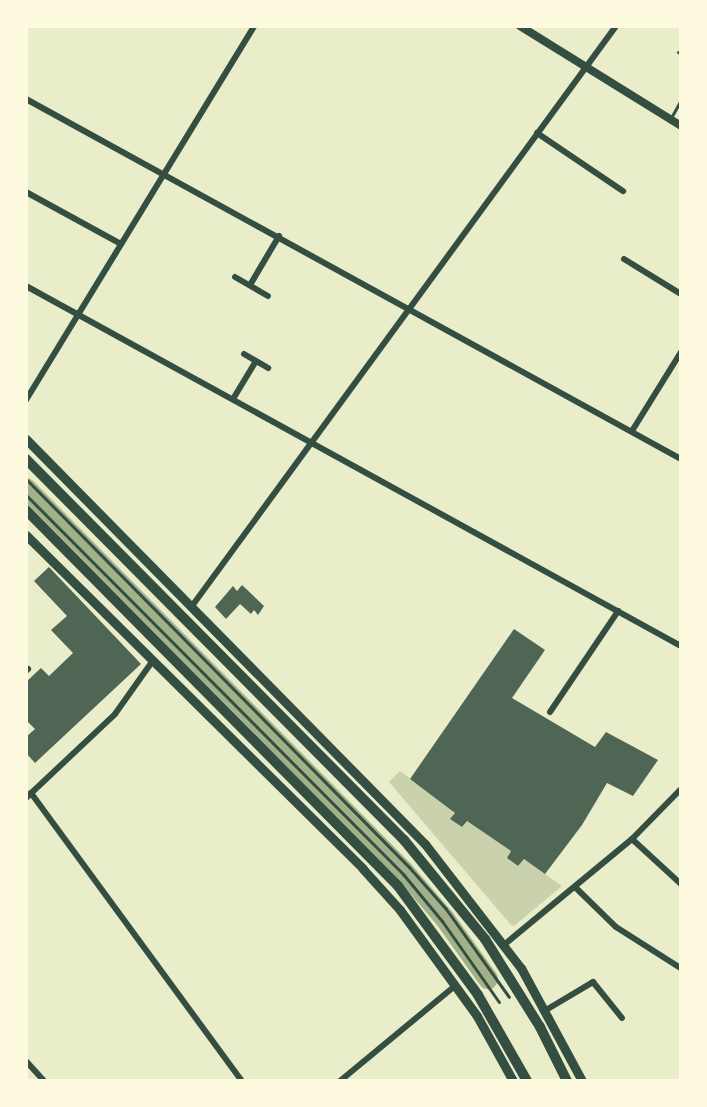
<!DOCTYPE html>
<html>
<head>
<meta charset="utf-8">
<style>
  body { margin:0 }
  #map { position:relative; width:707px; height:1107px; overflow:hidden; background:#e9edc9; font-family:Literata,serif }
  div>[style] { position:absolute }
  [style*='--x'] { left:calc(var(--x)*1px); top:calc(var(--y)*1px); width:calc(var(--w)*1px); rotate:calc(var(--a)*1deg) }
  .green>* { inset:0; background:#cad2ad }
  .river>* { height:20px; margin:-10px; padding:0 10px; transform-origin:10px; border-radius:10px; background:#a3b18a }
  .building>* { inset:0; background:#4f6655 }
  .service>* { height:3px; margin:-1.5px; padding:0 1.5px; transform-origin:1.5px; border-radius:1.5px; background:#344e41 }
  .minor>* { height:6px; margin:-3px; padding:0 3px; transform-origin:3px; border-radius:3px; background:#344e41 }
  .secondary>* { height:8px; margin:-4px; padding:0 4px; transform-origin:4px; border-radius:4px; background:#344e41 }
  .primary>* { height:9px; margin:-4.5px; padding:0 4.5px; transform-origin:4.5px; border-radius:4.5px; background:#344e41 }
  .trunk>* { height:10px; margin:-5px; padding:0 5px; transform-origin:5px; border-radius:5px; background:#344e41 }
  span { translate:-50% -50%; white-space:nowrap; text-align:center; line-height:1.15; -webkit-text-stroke:8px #fefae0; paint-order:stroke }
  .frame { position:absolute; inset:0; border:28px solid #fefae0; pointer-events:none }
</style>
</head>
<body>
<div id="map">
  <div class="green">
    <div style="clip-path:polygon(400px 771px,455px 813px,451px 820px,462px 827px,467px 821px,511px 851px,507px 858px,518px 866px,524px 859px,562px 886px,514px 926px,511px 925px,389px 782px)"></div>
  </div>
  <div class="river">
    <div style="--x:26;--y:488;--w:537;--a:45.38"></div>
    <div style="--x:403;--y:870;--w:65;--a:49.4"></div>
    <div style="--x:445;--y:919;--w:74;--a:54.4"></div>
  </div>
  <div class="building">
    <div style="clip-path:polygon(49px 567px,141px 664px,35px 763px,26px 753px,26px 737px,35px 729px,26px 720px,26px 682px,41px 668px,49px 676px,73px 653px,51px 630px,67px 616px,34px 581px)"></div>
    <div style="clip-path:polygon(242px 585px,264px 606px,258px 615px,254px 610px,251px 614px,240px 604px,226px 619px,215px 607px,233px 586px,237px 591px)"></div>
    <div style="clip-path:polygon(514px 629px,545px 650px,512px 698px,595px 747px,606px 732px,658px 760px,633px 796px,607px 783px,582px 825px,545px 874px,524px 859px,518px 866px,507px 858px,511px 851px,467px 821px,462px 827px,450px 819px,455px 813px,410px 779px)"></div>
  </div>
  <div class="service">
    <div style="--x:678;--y:52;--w:4;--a:34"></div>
    <div style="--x:672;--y:116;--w:18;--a:-61"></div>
    <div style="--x:26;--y:479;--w:545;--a:45.37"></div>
    <div style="--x:409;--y:867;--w:56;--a:48.6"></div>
    <div style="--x:446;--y:909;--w:108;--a:54.4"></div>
    <div style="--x:26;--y:495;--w:535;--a:45.15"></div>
    <div style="--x:403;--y:874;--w:61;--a:50.3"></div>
    <div style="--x:442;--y:921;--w:99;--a:54.9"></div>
  </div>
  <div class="minor">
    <div style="--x:26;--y:99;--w:747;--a:28.79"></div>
    <div style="--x:537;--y:133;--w:104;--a:34"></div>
    <div style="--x:26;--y:192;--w:108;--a:28.7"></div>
    <div style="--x:624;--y:259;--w:67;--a:31.6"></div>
    <div style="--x:235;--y:277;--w:38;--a:30"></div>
    <div style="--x:250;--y:285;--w:57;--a:-59.4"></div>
    <div style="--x:26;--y:286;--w:747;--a:28.79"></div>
    <div style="--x:244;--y:354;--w:28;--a:30"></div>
    <div style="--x:233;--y:399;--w:44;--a:-58.8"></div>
    <div style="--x:26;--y:400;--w:438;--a:-58.6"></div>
    <div style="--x:632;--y:431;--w:93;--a:-58.2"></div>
    <div style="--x:192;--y:606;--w:718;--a:-53.83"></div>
    <div style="--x:26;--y:671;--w:3;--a:-45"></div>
    <div style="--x:550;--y:712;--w:122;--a:-56"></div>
    <div style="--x:31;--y:793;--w:357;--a:53.8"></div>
    <div style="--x:26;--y:798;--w:122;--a:-43.3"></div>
    <div style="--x:115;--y:714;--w:64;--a:-54.6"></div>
    <div style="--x:632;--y:839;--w:67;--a:42.6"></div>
    <div style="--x:575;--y:887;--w:57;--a:44.3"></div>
    <div style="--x:616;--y:927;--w:75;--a:32.4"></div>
    <div style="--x:505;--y:944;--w:165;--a:-39.6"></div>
    <div style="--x:632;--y:839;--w:70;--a:-45.6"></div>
    <div style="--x:546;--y:1010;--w:55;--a:-30.8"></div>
    <div style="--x:593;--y:982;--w:46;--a:51.1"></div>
    <div style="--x:26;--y:1061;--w:27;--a:48"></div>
    <div style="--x:340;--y:1081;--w:149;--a:-39.6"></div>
  </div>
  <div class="secondary">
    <div style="--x:520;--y:26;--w:190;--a:31.8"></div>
  </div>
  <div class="primary">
    <div style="--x:26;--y:439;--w:569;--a:45.43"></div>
    <div style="--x:425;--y:844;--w:157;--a:52.3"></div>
    <div style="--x:521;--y:968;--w:128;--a:61.6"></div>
    <div style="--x:26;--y:535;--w:474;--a:44.7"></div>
    <div style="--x:363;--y:869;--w:55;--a:47.9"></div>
    <div style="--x:400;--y:910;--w:131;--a:54"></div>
    <div style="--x:477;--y:1016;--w:74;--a:61"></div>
  </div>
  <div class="trunk">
    <div style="--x:26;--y:459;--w:537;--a:45.23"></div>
    <div style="--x:404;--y:840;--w:128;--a:50.7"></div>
    <div style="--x:485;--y:939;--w:104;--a:58"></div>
    <div style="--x:540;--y:1027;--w:60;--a:63.4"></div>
    <div style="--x:26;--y:510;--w:529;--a:45.31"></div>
    <div style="--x:398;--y:886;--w:135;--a:53.7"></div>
    <div style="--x:478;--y:995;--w:99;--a:60.3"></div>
  </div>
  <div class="frame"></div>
</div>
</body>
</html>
